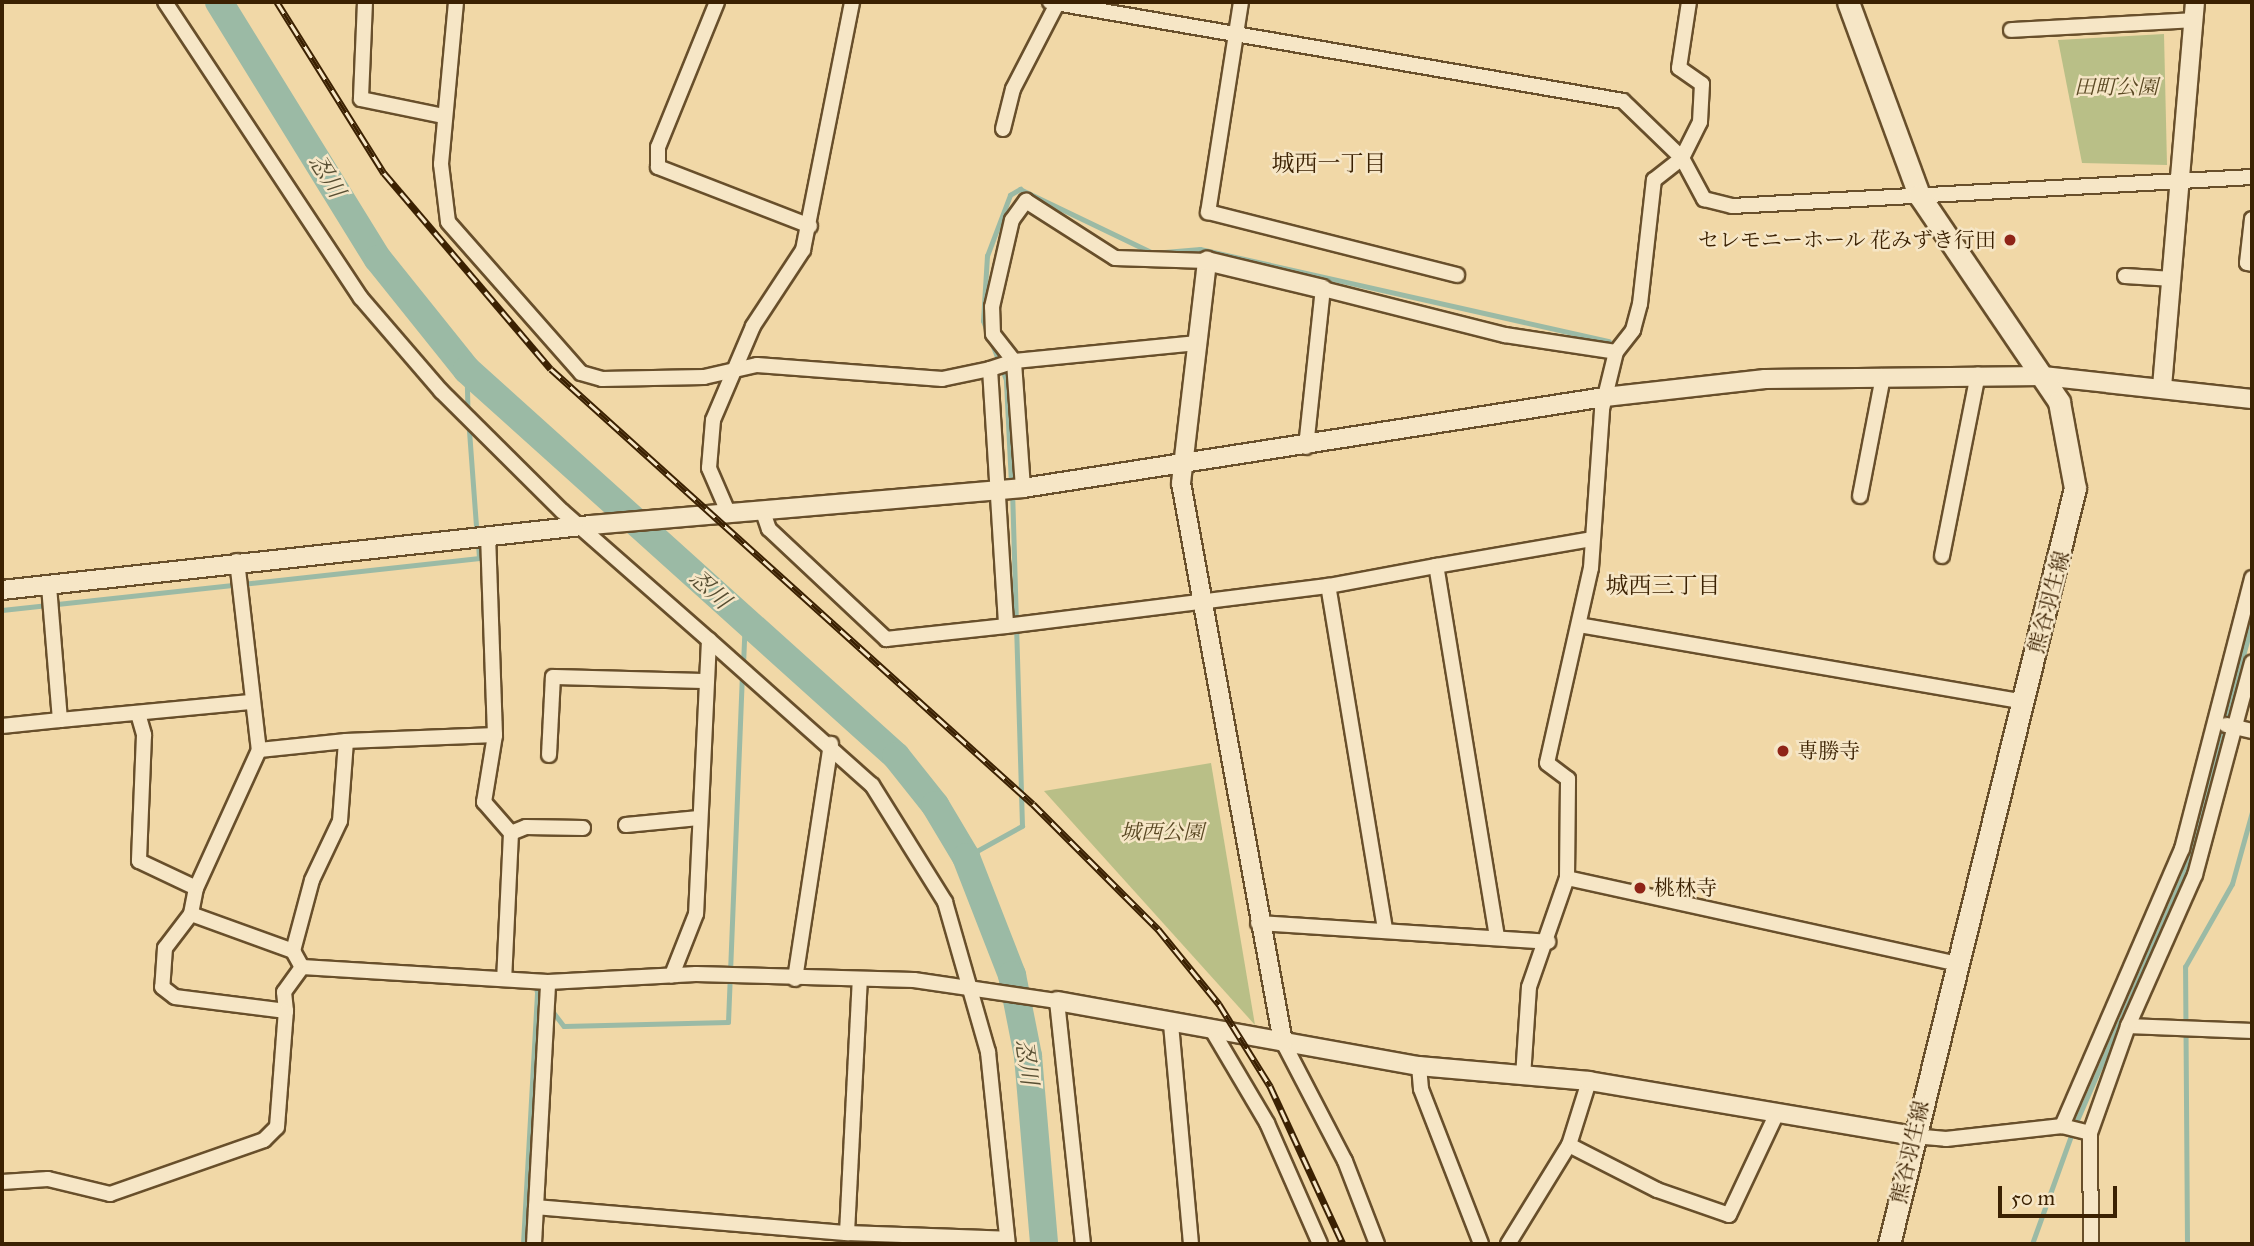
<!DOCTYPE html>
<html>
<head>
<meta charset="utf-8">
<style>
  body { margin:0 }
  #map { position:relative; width:2254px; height:1246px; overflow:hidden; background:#f1d8a7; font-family:"IM FELL Great Primer","Noto Serif JP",serif }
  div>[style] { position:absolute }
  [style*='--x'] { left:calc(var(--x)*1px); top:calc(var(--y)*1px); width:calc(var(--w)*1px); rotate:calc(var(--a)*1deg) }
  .green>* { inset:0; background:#b9bf87 }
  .stream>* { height:4.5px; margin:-2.25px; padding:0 2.25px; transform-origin:2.25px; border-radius:2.25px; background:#9bbaa5 }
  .river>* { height:28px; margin:-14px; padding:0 14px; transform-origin:14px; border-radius:14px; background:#9bbaa5 }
  .roads { filter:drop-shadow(2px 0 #684f2b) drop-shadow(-2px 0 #684f2b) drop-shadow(0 2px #684f2b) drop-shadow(0 -2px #684f2b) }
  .minor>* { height:14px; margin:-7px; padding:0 7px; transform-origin:7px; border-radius:7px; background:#f6e6c6 }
  .tertiary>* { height:18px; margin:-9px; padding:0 9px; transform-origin:9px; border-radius:9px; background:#f6e6c6 }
  .secondary>* { height:21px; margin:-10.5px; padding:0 10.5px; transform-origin:10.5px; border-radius:10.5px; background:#f6e6c6 }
  .rail>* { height:7px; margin-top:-3.5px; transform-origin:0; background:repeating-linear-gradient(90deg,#f6e6c6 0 13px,#3b2102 0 26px); box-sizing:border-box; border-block:2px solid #3b2102 }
  .dots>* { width:19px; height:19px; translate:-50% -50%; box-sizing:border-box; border:4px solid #f6e6c6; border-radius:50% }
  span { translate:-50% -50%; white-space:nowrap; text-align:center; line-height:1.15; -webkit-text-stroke:5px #f6e6c6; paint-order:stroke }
  .park-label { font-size:21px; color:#5a4823; font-style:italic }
  .poi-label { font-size:21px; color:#3b2102 }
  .right { translate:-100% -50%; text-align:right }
  .left { translate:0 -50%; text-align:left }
  .street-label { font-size:21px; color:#3b2102 }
  .neighbourhood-label { font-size:23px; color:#3b2102 }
  .water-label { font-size:23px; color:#584f33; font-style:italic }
  .frame { position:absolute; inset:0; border:4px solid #3b2102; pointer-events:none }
  .scale { position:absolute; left:1998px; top:1186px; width:119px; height:32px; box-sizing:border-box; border:4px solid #3b2102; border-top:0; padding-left:9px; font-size:21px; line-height:24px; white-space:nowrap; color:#3b2102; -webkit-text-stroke:5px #f6e6c6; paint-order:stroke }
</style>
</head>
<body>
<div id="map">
  <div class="green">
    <div style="clip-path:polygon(2164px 34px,2167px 165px,2082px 163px,2058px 40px)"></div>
    <div style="clip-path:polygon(1211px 763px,1255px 1025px,1044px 791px)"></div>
  </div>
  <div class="stream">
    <div style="--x:467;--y:370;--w:42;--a:88.6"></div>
    <div style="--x:469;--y:424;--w:110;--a:85.8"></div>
    <div style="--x:1011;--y:484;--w:104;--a:-92.8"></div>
    <div style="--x:1006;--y:380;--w:63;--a:-111.3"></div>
    <div style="--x:983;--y:321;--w:65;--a:-86.5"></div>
    <div style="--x:987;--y:256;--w:65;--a:-69.3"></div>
    <div style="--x:1010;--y:195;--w:12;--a:-31"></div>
    <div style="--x:1020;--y:189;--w:148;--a:25.7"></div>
    <div style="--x:1153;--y:253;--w:47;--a:-4.9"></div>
    <div style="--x:1200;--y:249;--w:419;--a:12.7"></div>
    <div style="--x:2;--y:610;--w:480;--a:-6.2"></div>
    <div style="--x:479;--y:558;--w:15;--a:-94"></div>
    <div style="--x:743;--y:665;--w:48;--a:-87.6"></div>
    <div style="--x:966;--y:857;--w:64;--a:-29"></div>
    <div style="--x:1022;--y:826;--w:333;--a:-91.7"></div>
    <div style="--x:551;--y:1009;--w:21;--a:53"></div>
    <div style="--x:564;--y:1026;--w:164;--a:-1.4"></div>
    <div style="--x:728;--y:1022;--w:348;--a:-87.7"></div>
    <div style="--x:2075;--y:1125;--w:275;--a:-66.6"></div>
    <div style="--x:2184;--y:873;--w:259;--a:-74.8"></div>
    <div style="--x:523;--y:1244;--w:253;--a:-86.8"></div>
    <div style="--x:537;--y:991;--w:10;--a:53"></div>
    <div style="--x:2032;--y:1244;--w:118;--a:-70.2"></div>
    <div style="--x:2187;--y:1244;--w:277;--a:-90.4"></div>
    <div style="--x:2185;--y:967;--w:95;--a:-60.5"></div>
    <div style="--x:2232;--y:884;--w:75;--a:-74.5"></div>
  </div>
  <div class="river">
    <div style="--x:219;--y:2;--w:302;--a:58.3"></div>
    <div style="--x:378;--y:259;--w:142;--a:51.3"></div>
    <div style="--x:467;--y:370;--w:577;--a:41.98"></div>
    <div style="--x:896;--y:756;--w:63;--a:51.5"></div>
    <div style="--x:935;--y:805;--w:61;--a:59.2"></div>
    <div style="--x:966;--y:857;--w:127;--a:68.7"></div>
    <div style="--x:1012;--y:975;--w:83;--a:78.8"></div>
    <div style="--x:1028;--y:1056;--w:189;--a:85.1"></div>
  </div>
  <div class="roads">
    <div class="minor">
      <div style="--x:165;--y:2;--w:355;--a:56.5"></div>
      <div style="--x:361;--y:298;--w:123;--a:49.3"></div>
      <div style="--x:441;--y:391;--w:170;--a:44.8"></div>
      <div style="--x:562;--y:511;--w:196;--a:41.3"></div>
      <div style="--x:709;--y:640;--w:274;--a:92.7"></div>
      <div style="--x:696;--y:914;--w:66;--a:111.5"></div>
      <div style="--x:365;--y:2;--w:97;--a:92.4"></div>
      <div style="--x:361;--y:99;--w:84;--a:11.7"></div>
      <div style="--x:456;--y:2;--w:163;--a:95.3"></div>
      <div style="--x:441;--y:164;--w:58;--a:83.1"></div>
      <div style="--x:448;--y:222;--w:201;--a:48.6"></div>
      <div style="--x:581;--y:373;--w:22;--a:16"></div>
      <div style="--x:602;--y:379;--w:102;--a:-1.1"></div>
      <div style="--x:704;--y:377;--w:54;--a:-12.8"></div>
      <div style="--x:757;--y:365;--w:186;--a:4.3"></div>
      <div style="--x:942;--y:379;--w:49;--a:-11.8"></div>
      <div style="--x:990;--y:369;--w:257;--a:86.4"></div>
      <div style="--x:1006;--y:626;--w:324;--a:-7.1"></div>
      <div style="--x:717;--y:2;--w:157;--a:112.1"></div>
      <div style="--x:658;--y:147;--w:20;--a:90"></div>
      <div style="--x:658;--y:167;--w:163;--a:21.2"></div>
      <div style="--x:1050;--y:2;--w:581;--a:9.8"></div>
      <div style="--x:1623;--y:101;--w:82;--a:44"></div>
      <div style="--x:1682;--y:158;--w:47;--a:61.8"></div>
      <div style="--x:1704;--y:199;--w:29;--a:14"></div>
      <div style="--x:1732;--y:206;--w:521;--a:-3.19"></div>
      <div style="--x:1241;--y:2;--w:213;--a:98.9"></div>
      <div style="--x:1208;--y:212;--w:257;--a:14.2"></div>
      <div style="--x:2011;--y:30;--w:183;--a:-3.1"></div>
      <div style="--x:1003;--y:129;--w:41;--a:-76"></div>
      <div style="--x:1013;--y:89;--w:98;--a:-62.7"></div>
      <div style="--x:2252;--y:219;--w:44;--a:96.5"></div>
      <div style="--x:2247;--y:263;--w:5;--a:11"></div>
      <div style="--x:2125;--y:276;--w:48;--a:3.6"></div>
      <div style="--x:990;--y:369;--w:25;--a:-18"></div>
      <div style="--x:1014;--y:361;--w:34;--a:-128"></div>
      <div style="--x:993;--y:334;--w:27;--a:-92"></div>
      <div style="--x:992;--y:307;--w:89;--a:-77.1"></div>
      <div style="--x:1012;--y:220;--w:24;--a:-54"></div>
      <div style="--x:1026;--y:201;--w:106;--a:32.6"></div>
      <div style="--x:1115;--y:258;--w:92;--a:1.9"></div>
      <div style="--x:1306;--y:447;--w:159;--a:-83.9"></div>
      <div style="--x:1323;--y:289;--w:188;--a:14.2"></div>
      <div style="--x:1505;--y:335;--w:112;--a:8.7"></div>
      <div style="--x:1023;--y:488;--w:127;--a:-94.1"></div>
      <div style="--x:1014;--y:361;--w:185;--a:-5.6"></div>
      <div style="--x:1860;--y:496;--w:122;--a:-79.1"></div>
      <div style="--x:762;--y:509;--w:21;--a:71"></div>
      <div style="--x:769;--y:529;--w:161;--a:43.2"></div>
      <div style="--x:886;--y:639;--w:121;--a:-6.2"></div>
      <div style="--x:728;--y:512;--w:48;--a:-113.4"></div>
      <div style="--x:709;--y:468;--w:48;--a:-85.2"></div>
      <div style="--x:713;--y:420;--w:102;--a:-66.9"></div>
      <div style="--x:753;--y:326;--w:91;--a:-56.7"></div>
      <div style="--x:803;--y:250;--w:253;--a:-78.8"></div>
      <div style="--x:1942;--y:556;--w:185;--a:-78.8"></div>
      <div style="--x:237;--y:561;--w:190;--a:83.4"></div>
      <div style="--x:1579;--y:625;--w:451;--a:9.8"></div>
      <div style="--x:709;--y:640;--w:218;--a:41.7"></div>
      <div style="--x:872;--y:785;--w:138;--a:58"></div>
      <div style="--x:945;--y:902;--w:156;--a:74"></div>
      <div style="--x:988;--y:1052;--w:193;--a:84.1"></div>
      <div style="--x:139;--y:717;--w:19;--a:74"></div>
      <div style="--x:144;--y:735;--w:126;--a:92.3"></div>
      <div style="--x:139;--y:861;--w:63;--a:25.3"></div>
      <div style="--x:60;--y:720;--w:191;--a:-5.4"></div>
      <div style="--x:2226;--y:725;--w:27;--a:13"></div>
      <div style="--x:2;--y:726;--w:58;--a:-5.9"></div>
      <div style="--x:60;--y:720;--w:135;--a:-94.7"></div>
      <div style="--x:495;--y:735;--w:68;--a:99.3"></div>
      <div style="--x:484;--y:802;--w:41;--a:48.9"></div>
      <div style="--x:511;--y:833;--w:146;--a:92.7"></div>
      <div style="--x:346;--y:741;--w:149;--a:-2.3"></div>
      <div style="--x:495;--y:735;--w:199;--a:-92"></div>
      <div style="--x:549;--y:755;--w:78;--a:-87.1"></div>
      <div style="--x:553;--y:677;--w:152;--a:1.5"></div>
      <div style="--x:626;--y:825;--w:73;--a:-5.5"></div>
      <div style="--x:511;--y:833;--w:16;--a:-22"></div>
      <div style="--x:526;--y:827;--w:57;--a:1"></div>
      <div style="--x:1567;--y:878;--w:397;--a:12.4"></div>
      <div style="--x:191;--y:914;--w:43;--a:127.4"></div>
      <div style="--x:165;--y:948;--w:39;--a:94"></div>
      <div style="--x:162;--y:987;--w:16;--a:38"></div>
      <div style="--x:175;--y:997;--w:112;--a:7.2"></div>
      <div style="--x:286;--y:1011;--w:19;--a:-96"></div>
      <div style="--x:284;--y:992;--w:31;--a:-54"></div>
      <div style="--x:302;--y:967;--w:246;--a:3.5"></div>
      <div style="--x:548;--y:982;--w:148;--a:-3.1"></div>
      <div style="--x:696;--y:974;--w:218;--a:1.6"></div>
      <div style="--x:914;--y:980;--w:145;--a:8.4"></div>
      <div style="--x:1057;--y:1001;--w:244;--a:83.9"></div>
      <div style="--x:1258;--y:923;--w:291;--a:3.7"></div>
      <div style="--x:1385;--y:929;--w:348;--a:-99.4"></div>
      <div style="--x:1328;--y:586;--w:110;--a:-10.5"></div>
      <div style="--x:1497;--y:937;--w:376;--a:-99.3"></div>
      <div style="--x:1436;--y:566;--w:158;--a:-9.8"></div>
      <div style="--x:293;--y:951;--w:73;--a:-75"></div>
      <div style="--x:312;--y:880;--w:65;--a:-64.6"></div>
      <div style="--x:340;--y:821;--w:80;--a:-85.7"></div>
      <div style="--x:346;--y:741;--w:87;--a:174.1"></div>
      <div style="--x:259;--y:750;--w:152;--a:114.5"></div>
      <div style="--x:196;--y:888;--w:26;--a:101"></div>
      <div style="--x:191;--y:914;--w:109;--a:19.9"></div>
      <div style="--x:293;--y:951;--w:18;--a:61"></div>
      <div style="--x:795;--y:979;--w:238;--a:-81.3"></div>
      <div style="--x:1171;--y:1024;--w:221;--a:84.8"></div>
      <div style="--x:2128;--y:1026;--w:124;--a:2.3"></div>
      <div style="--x:1212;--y:1030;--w:108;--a:59.4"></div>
      <div style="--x:1267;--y:1123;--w:132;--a:66.3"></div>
      <div style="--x:1283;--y:1042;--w:134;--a:62.5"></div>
      <div style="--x:1345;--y:1161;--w:89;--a:68.9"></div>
      <div style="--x:1419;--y:1066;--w:23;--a:85"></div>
      <div style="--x:1421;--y:1089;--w:166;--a:68.8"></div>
      <div style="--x:1523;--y:1077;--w:90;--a:-86.2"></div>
      <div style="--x:1529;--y:987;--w:115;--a:-70.8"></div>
      <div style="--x:1567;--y:878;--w:99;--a:-89.4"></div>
      <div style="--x:1568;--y:779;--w:26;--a:-143"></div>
      <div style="--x:1547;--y:763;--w:200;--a:-77.3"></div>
      <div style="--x:1591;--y:568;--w:159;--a:-86"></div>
      <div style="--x:1602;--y:409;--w:59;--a:-76.2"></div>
      <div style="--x:1616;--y:352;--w:28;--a:-52"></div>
      <div style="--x:1633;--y:330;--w:27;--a:-75"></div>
      <div style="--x:1640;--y:304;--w:125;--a:-83.6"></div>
      <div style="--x:1654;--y:180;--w:36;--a:-38"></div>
      <div style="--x:1682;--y:158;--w:40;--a:-63.4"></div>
      <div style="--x:1700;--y:122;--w:38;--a:-87"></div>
      <div style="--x:1702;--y:84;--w:28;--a:-145"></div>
      <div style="--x:1679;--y:68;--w:67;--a:-81.4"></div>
      <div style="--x:2062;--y:1126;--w:302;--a:-66.6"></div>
      <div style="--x:2182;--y:849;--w:280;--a:-75.5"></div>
      <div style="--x:2090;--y:1133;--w:111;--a:89.5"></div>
      <div style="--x:1913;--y:1136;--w:33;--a:5"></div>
      <div style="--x:1946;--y:1139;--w:117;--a:-6.4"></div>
      <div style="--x:2062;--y:1126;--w:29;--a:14"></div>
      <div style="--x:2090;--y:1133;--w:114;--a:-70.4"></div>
      <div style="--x:2128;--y:1026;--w:165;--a:-66.1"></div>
      <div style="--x:2195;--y:875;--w:220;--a:-75"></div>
      <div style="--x:1569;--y:1145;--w:99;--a:27.1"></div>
      <div style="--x:1657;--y:1190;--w:76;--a:19.1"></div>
      <div style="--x:1729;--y:1215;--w:113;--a:-64.8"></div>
      <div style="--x:2;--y:1182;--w:46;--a:-3.7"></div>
      <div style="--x:48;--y:1179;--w:64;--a:13.6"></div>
      <div style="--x:110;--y:1194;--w:163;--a:-19.3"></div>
      <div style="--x:264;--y:1140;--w:18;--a:-45"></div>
      <div style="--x:277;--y:1127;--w:116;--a:-85.6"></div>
      <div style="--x:536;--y:1207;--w:312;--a:4.8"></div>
      <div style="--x:847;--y:1233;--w:253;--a:-87.1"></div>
      <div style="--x:847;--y:1233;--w:160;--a:2.1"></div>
      <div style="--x:534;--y:1244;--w:262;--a:-86.9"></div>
      <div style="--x:1508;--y:1244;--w:116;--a:-58.4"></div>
      <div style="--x:1569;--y:1145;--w:67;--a:-72.6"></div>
    </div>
    <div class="tertiary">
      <div style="--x:2162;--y:387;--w:386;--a:-85.1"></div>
      <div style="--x:2;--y:590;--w:593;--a:-6.3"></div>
      <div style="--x:591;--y:525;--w:434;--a:-4.9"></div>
      <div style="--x:1023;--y:488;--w:589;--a:-8.89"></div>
      <div style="--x:1605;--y:397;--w:161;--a:-6.4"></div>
      <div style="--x:1765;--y:379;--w:278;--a:-0.6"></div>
      <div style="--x:2043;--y:376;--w:210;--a:6.3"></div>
      <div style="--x:1057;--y:1001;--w:368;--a:10.2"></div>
      <div style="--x:1419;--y:1066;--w:171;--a:5"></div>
      <div style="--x:1589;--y:1081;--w:329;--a:9.6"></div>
      <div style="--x:1283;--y:1042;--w:568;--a:-100.34"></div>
      <div style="--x:1181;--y:483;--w:224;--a:-83.3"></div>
      <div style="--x:1207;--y:261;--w:119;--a:13.6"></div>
    </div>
    <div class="secondary">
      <div style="--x:1848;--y:2;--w:206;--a:69.8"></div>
      <div style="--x:1919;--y:195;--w:250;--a:55.9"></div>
      <div style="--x:2059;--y:402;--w:87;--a:79.5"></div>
      <div style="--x:2075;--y:488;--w:779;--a:103.82"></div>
    </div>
  </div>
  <div class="rail">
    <div style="--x:277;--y:2;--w:202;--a:58"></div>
    <div style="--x:384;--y:173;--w:257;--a:49.6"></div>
    <div style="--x:551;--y:369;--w:649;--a:42.07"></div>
    <div style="--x:1033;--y:804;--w:177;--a:45"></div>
    <div style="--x:1158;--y:929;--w:97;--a:50.9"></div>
    <div style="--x:1219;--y:1004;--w:97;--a:58.1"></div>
    <div style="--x:1270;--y:1086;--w:174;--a:65.2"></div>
  </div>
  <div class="dots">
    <div style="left:2010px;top:240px;background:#8f2418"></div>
    <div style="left:1783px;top:751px;background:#8f2418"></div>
    <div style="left:1640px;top:888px;background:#8f2418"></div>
  </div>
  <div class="park-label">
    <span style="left:2116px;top:87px">田町公園</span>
    <span style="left:1162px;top:832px">城西公園</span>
  </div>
  <div class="poi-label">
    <span class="right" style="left:1996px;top:240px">セレモニーホール 花みずき行田</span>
    <span class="left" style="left:1797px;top:751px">専勝寺</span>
    <span class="left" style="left:1654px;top:888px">桃林寺</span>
  </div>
  <div class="street-label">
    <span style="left:2049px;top:602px;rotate:-75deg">熊谷羽生線</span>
    <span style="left:1910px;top:1152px;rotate:-77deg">熊谷羽生線</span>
  </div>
  <div class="neighbourhood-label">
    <span style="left:1329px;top:163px">城西一丁目</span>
    <span style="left:1663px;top:585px">城西三丁目</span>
  </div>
  <div class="water-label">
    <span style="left:327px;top:176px;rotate:58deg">忍川</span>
    <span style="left:710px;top:589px;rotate:42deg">忍川</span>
    <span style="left:1027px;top:1062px;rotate:82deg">忍川</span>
  </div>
  <div class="frame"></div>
  <div class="scale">50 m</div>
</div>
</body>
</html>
